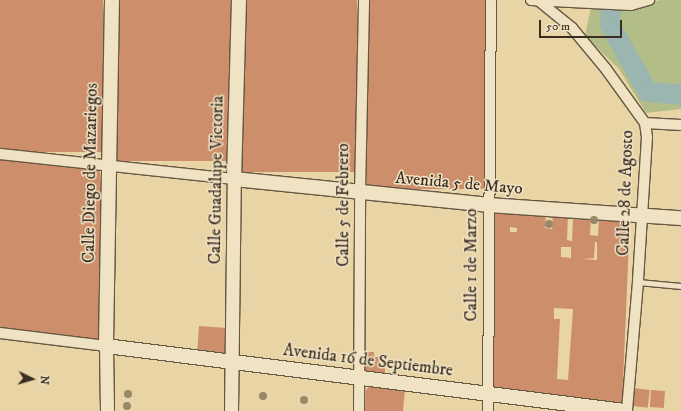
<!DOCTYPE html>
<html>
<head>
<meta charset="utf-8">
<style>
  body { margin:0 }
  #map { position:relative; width:681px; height:411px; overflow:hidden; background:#e8d4a4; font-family:"IM FELL DW Pica",serif }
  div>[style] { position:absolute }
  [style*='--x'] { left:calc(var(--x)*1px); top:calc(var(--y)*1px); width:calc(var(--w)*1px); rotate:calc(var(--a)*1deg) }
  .green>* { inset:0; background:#b2bd88 }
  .river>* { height:20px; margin:-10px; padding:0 10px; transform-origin:10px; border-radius:10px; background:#9bb5b1 }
  .building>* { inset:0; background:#cd8f6b; transform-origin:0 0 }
  .roads { filter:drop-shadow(1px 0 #665742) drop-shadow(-1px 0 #665742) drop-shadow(0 1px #665742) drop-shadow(0 -1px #665742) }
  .service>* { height:5px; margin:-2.5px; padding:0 2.5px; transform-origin:2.5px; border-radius:2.5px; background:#f0e3c4 }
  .minor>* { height:10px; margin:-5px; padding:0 5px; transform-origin:5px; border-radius:5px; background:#f0e3c4 }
  .tertiary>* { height:13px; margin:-6.5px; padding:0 6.5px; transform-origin:6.5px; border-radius:6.5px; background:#f0e3c4 }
  .secondary>* { height:14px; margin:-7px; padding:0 7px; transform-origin:7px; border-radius:7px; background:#f0e3c4 }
  .trees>* { width:8px; height:8px; margin:-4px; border-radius:50%; background:#968868 }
  span { translate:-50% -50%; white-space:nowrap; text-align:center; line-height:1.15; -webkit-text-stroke:3px #f0e3c4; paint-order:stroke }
  .street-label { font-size:17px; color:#3a2d22 }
  .north { position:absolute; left:12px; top:359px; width:40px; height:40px; -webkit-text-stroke:3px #f0e3c4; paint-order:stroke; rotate:95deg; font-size:11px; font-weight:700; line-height:16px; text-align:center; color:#3a2d22 }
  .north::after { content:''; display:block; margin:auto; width:14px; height:18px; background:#3a2d22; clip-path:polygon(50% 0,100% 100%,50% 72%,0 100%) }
  .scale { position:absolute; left:539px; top:20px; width:83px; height:18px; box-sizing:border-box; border:2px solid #3a2d22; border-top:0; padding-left:5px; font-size:12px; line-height:14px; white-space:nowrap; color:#3a2d22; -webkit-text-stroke:3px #f0e3c4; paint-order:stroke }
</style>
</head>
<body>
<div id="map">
  <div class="green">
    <div style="clip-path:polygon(660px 0,681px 0,681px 109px,646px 113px,619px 69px,585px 36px,591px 7px,632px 9px)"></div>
  </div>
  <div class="river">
    <div style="--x:611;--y:0;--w:25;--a:92"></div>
    <div style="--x:610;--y:25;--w:77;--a:60.4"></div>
    <div style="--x:648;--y:92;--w:33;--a:5"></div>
  </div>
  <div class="building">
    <div style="left:0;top:0;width:103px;height:152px"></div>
    <div style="left:116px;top:0;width:115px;height:161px"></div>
    <div style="left:242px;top:0;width:115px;height:172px"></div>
    <div style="left:367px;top:0;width:119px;height:189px"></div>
    <div style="clip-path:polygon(0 158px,100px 169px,102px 333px,98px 341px,0 328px)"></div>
    <div style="clip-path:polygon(evenodd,494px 209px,546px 212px,545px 228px,552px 229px,553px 213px,568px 214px,567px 240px,572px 241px,573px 219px,584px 220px,584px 215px,591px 215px,590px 235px,598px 236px,599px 216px,630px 218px,622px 405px,496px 390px,492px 385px,494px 209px,510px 227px,517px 228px,517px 232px,510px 232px,510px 227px,494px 209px,595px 242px,597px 242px,597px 260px,583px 259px,594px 258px,595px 242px,494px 209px,561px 247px,571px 247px,571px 258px,561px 257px,561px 247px,494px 209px,554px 308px,573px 309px,568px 380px,557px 379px,560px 319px,554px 319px,554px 308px)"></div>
    <div style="left:199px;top:326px;width:28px;height:27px;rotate:4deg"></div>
    <div style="clip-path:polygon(364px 352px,374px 352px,374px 357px,385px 357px,385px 375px,363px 375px)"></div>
    <div style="clip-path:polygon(369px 387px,405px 389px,403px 411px,365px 411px,366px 390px)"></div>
    <div style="left:634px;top:388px;width:16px;height:18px;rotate:7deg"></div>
    <div style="left:651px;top:390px;width:14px;height:17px;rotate:4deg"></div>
  </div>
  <div class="roads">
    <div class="service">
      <div style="--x:638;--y:282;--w:43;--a:5.3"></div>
    </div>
    <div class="minor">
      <div style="--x:531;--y:0;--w:100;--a:2.9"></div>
      <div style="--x:631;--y:5;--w:19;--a:-16"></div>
      <div style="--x:539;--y:1;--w:43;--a:39.3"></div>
      <div style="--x:572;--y:28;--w:53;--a:50.3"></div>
      <div style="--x:606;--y:69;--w:67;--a:54.2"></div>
      <div style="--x:645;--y:123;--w:14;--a:82"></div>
      <div style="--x:647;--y:137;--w:145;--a:93.6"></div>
      <div style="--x:638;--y:282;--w:129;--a:94.9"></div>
      <div style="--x:645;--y:123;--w:36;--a:3"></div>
      <div style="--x:0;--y:154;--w:235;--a:6.1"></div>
      <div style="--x:0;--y:333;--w:107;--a:7"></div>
      <div style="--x:359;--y:411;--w:218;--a:-89.7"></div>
      <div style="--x:360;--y:193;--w:193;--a:-88.8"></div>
      <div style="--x:488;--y:411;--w:411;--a:-89.6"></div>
    </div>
    <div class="tertiary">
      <div style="--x:106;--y:346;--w:65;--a:89.1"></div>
      <div style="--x:231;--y:411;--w:232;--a:-89.3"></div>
    </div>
    <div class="secondary">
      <div style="--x:112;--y:0;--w:346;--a:91"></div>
      <div style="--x:106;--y:346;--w:523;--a:7.14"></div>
      <div style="--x:239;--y:0;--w:179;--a:91.6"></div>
      <div style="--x:234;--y:179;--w:255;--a:5.8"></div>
      <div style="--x:488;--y:205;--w:193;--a:3.9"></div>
    </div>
  </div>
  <div class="trees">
    <div style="left:594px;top:220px"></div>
    <div style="left:549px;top:224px"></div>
    <div style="left:128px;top:394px"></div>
    <div style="left:263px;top:396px"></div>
    <div style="left:304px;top:400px"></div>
    <div style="left:127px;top:406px"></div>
  </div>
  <div class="street-label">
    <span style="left:91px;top:173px;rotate:-89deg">Calle Diego de Mazariegos</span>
    <span style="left:217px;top:180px;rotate:-89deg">Calle Guadalupe Victoria</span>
    <span style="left:459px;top:184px;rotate:5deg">Avenida 5 de Mayo</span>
    <span style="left:626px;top:193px;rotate:-88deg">Calle 28 de Agosto</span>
    <span style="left:344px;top:205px;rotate:-90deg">Calle 5 de Febrero</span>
    <span style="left:472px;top:265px;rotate:-90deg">Calle 1 de Marzo</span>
    <span style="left:368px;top:361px;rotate:7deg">Avenida 16 de Septiembre</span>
  </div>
  <div class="north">N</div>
  <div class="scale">50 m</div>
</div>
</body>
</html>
